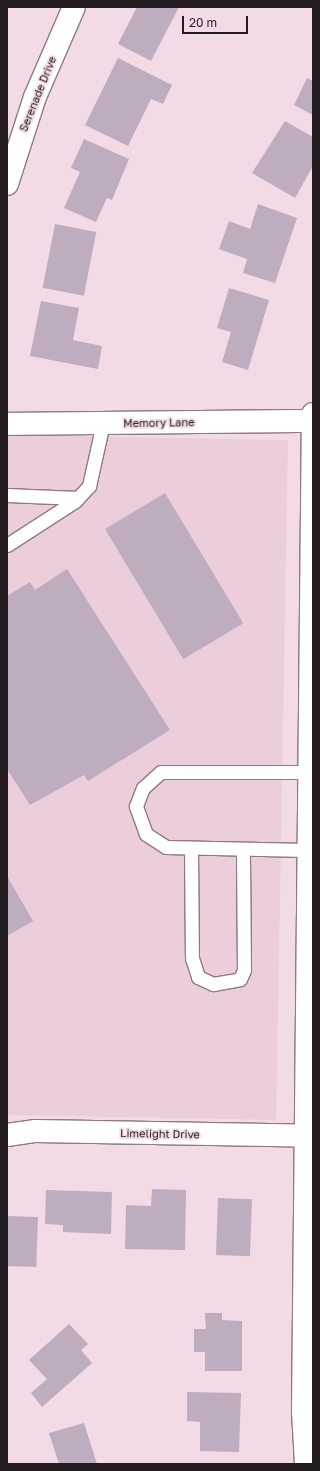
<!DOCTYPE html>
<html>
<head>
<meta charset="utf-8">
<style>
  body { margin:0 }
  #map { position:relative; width:320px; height:1471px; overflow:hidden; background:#f2dbe6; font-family:"Golos Text",sans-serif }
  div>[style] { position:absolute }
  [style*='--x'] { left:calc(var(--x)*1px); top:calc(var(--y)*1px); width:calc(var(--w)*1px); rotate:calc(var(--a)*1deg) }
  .built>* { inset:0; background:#eccddc; transform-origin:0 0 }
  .building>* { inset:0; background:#beadbe; transform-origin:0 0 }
  .roads { filter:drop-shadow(1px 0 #8e7984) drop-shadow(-1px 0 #8e7984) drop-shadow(0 1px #8e7984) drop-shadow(0 -1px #8e7984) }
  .lane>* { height:13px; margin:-6.5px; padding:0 6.5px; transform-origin:6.5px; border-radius:6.5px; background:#fff }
  .street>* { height:22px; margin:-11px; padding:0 11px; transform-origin:11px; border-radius:11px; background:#fff }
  span { translate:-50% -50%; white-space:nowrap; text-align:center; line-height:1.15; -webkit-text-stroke:3.5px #f2dbe6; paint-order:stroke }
  .street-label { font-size:11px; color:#231b1f }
  .frame { position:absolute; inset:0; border:8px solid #231b1f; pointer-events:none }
  .scale { position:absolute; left:182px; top:16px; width:66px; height:18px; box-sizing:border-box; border:2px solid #231b1f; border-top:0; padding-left:5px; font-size:12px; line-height:14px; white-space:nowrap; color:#231b1f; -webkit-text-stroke:3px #f2dbe6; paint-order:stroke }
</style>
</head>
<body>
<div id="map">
  <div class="built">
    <div style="left:288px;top:440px;width:680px;height:281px;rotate:91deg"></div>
  </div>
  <div class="building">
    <div style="clip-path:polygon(137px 7px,179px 7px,151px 61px,118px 44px)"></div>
    <div style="clip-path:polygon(118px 58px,172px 85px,163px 104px,151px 99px,128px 146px,85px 125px)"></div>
    <div style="clip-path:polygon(307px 78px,313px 81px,313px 115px,294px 105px)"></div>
    <div style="clip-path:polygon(285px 121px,313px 137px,313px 166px,295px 198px,252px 173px)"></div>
    <div style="clip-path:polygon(84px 139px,129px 159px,112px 200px,107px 198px,96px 222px,64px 208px,80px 172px,71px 168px)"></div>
    <div style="clip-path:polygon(258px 204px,297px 218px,275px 283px,243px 273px,247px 259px,219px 249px,229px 221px,250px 229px)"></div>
    <div style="left:55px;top:224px;width:42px;height:65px;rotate:11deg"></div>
    <div style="clip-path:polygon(229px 288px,269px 300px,248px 370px,222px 362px,231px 332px,217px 328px)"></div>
    <div style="clip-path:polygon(41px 301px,79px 308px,73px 340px,102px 346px,98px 369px,30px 356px)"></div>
    <div style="left:165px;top:493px;width:152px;height:70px;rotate:59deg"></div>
    <div style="clip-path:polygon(67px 569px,170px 730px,88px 781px,84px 775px,30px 805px,7px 769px,7px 596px,30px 582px,35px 590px)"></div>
    <div style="clip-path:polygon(7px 876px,33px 921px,7px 936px)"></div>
    <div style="clip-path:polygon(152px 1189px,186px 1190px,185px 1250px,125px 1249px,126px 1205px,151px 1206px)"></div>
    <div style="clip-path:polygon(46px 1190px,112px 1192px,111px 1234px,63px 1232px,63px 1225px,45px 1224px)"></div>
    <div style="left:218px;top:1198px;width:34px;height:57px;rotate:2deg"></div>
    <div style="left:7px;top:1216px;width:31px;height:50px;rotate:2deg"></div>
    <div style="clip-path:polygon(205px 1313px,222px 1313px,222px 1320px,242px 1321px,242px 1371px,205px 1371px,205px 1352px,194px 1352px,194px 1329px,206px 1329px)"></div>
    <div style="clip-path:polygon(69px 1324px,88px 1344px,81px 1350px,92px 1363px,42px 1407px,31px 1393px,47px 1379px,29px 1360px)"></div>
    <div style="clip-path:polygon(187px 1392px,241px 1393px,239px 1452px,200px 1451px,200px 1422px,187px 1421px)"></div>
    <div style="clip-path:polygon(84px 1423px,97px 1464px,59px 1464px,49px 1433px)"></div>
  </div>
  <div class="roads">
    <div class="lane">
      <div style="--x:7;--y:495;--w:71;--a:2.4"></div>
      <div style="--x:7;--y:545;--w:81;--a:-32.9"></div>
      <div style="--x:75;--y:501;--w:21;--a:-47"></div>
      <div style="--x:89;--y:486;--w:65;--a:-77.5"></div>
      <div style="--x:191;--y:848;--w:110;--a:89.5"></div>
      <div style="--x:192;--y:958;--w:20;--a:72"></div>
      <div style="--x:198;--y:977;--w:17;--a:25"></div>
      <div style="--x:213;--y:984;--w:27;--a:-10"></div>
      <div style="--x:240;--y:979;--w:10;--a:-66"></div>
      <div style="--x:244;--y:970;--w:121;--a:-90.5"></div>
      <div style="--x:308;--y:850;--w:142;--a:-178.8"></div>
      <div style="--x:166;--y:847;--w:24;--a:-147"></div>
      <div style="--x:146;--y:834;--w:30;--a:-110"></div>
      <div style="--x:136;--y:806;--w:19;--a:-69"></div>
      <div style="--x:143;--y:788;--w:24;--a:-42"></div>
      <div style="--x:161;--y:772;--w:147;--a:0"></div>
    </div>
    <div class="street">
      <div style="--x:7;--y:184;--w:91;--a:-72.2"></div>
      <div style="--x:35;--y:97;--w:98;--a:-66.6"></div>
      <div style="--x:7;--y:424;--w:305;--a:-0.6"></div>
      <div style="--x:7;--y:1135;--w:29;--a:-8"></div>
      <div style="--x:36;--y:1131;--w:277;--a:1"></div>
      <div style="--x:306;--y:1464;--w:52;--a:-93.3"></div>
      <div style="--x:303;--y:1412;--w:998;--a:-89.43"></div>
    </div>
  </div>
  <div class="street-label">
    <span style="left:38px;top:94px;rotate:-68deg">Serenade Drive</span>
    <span style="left:159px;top:423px;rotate:-1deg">Memory Lane</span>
    <span style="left:160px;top:1134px;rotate:1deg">Limelight Drive</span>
  </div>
  <div class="frame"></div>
  <div class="scale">20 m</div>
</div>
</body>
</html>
